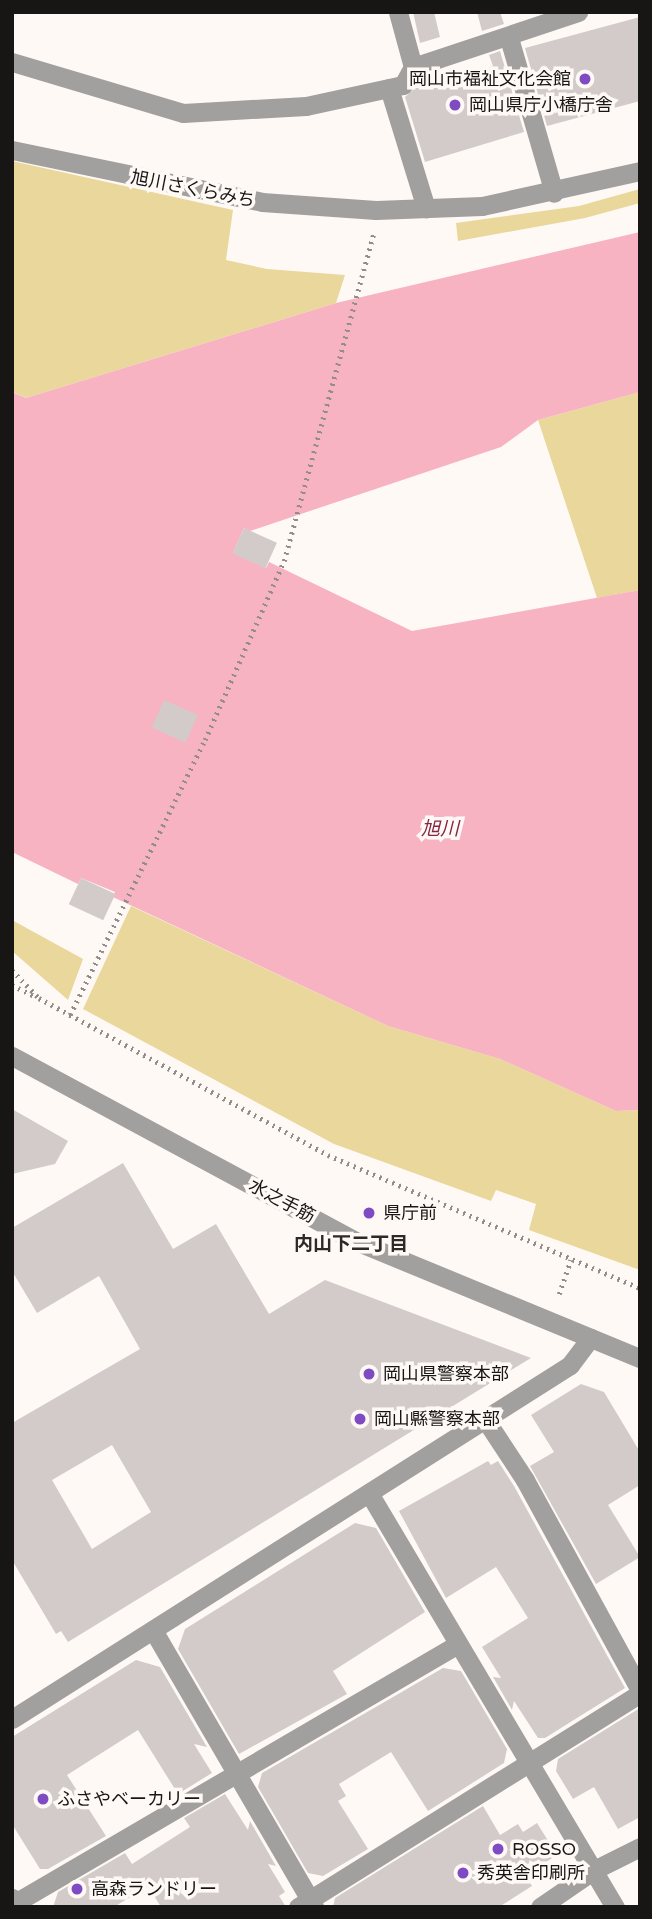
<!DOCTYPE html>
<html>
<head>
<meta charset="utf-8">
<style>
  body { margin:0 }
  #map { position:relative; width:652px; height:1919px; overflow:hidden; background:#fff9f6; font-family:"Varela Round","Noto Sans JP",sans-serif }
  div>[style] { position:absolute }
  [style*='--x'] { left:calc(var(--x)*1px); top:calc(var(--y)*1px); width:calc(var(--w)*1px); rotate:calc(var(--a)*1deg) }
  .green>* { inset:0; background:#ead79b }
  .water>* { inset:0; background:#f7b3c1 }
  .building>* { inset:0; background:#d2cbca; transform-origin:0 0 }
  .path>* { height:4.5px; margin-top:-2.25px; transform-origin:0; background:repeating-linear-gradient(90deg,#918d8a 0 2px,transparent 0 7px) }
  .minor>* { height:19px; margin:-9.5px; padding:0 9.5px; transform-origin:9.5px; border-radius:9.5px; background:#a2a09e }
  .tertiary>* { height:19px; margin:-9.5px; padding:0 9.5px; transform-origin:9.5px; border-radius:9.5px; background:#a2a09e }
  .dots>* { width:19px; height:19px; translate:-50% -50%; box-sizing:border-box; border:4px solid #fff9f6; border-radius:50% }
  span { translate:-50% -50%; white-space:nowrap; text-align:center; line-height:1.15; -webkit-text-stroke:7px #fff9f6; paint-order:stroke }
  .poi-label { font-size:18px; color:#181615 }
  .right { translate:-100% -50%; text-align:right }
  .left { translate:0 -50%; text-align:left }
  .street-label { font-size:18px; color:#181615 }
  .water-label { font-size:19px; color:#862645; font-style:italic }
  .neighbourhood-label { font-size:19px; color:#2d2927; font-weight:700 }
  .frame { position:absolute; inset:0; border:14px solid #181615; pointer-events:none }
</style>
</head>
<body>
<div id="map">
  <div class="green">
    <div style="clip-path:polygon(12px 161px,233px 210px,226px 260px,267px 269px,345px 275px,336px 303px,26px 398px,13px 392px)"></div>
    <div style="clip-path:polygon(640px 189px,640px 203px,585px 218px,458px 241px,456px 223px,579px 206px)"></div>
    <div style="clip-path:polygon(640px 392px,640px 590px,597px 598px,538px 420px)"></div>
    <div style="clip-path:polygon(131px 906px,388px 1026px,500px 1059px,616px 1111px,640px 1110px,640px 1270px,529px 1230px,536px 1204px,496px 1190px,491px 1201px,334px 1144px,83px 1009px)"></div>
    <div style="clip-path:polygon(12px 920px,83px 959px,68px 1000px,12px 951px)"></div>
  </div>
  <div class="water">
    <div style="clip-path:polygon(640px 232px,640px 392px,538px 420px,501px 447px,250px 531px,244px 528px,233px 553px,266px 568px,269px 562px,412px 631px,640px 590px,640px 1110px,616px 1111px,500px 1059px,388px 1026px,113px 897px,115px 892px,81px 878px,78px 884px,12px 852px,12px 392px,26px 398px,336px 303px)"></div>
  </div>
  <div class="building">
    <div style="clip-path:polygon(413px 12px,434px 12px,440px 37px,420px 43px)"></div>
    <div style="clip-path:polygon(477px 12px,500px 12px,504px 24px,482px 31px)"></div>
    <div style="clip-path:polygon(640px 17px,640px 101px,547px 126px,525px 48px)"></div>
    <div style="clip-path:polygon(500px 51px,524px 132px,425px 162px,405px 97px,415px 88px,493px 66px,489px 55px)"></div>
    <div style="left:244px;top:528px;width:36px;height:28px;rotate:24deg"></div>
    <div style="left:164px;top:700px;width:37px;height:30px;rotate:24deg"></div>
    <div style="left:81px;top:878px;width:38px;height:29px;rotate:25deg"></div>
    <div style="clip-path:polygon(12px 1109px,68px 1141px,55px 1164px,12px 1174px)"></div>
    <div style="clip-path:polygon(evenodd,123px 1163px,173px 1249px,216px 1224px,269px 1314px,325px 1280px,531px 1358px,68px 1642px,61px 1631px,56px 1634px,12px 1560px,12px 1423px,140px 1349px,99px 1276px,37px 1313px,12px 1271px,12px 1228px,123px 1163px,112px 1445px,151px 1512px,92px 1549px,52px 1480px,112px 1445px)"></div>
    <div style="clip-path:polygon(581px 1384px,604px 1392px,640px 1452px,640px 1485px,608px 1505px,640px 1557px,596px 1584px,530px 1466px,554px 1452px,531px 1415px)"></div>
    <div style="clip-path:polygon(488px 1461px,491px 1465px,498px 1461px,514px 1486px,625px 1688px,545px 1738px,538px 1738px,514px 1701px,512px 1710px,493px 1677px,501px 1678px,482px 1647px,528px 1618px,496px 1567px,446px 1598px,399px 1511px)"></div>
    <div style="clip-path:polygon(355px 1523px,376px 1528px,425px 1612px,333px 1671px,347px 1694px,239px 1754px,178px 1649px,185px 1629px)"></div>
    <div style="clip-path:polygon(136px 1660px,160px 1667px,207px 1747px,194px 1744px,212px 1773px,178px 1794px,138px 1730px,130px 1735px,67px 1775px,106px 1836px,48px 1869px,40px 1869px,12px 1824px,12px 1737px)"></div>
    <div style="clip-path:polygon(443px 1668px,461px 1671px,507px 1749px,504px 1763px,428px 1811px,391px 1752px,339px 1784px,346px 1796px,338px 1801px,368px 1849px,323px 1876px,308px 1873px,258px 1787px,262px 1773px)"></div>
    <div style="clip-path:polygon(640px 1708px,640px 1817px,618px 1829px,594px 1787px,573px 1799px,556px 1771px,558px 1759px)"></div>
    <div style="clip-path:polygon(225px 1794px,248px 1830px,250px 1821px,276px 1866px,268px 1864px,285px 1892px,279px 1896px,286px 1907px,161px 1907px,148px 1886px,114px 1907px,53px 1907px,58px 1892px,125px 1853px,132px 1864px,190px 1827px,184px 1818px)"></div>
    <div style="clip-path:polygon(483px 1806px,500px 1835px,518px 1824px,523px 1832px,537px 1823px,557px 1855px,526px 1875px,532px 1886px,499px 1907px,333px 1907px,335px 1898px)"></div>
  </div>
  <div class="path">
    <div style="--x:12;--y:970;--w:39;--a:46"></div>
    <div style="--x:39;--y:998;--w:329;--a:28.5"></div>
    <div style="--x:328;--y:1155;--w:339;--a:23.1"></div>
    <div style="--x:12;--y:985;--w:25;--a:26"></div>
    <div style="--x:70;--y:1015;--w:306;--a:-63.9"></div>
    <div style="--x:205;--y:740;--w:196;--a:-66.2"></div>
    <div style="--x:284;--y:561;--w:341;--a:-74.7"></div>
    <div style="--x:559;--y:1294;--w:36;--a:-71"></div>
  </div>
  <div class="minor">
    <div style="--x:509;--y:38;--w:161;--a:73.8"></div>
    <div style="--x:12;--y:62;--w:178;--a:16.6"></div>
    <div style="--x:183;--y:113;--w:123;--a:-3.3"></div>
    <div style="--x:306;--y:106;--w:99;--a:-12.2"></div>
    <div style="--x:403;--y:85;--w:21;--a:-61"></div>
    <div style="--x:413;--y:67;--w:57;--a:-105.3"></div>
    <div style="--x:413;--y:67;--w:174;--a:-18.4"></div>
    <div style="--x:389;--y:88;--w:126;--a:72.9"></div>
    <div style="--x:12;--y:150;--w:255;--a:11.7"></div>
    <div style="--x:262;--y:202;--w:114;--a:4"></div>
    <div style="--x:376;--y:210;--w:106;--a:-2.2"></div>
    <div style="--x:482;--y:206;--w:162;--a:-12.5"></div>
    <div style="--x:485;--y:1419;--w:73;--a:56.7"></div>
    <div style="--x:525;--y:1480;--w:239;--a:61.3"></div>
    <div style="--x:369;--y:1493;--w:482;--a:59.3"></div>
    <div style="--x:153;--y:1630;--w:320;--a:59.8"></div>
    <div style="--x:15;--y:1903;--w:513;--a:-30.31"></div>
    <div style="--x:298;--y:1907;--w:403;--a:-32"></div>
  </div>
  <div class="tertiary">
    <div style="--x:12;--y:1056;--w:393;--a:28.3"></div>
    <div style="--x:358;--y:1242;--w:305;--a:22.4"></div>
    <div style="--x:12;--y:1719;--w:661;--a:-32.39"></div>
    <div style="--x:570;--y:1365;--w:34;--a:-53"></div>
    <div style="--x:12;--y:1898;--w:10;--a:61"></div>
    <div style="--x:540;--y:1907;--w:65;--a:-34.4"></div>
    <div style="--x:594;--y:1870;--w:51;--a:-26.6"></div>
  </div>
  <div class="dots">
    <div style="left:585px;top:79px;background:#7f4bc3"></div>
    <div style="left:455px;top:105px;background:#7f4bc3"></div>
    <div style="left:369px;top:1213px;background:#7f4bc3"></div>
    <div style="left:369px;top:1374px;background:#7f4bc3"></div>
    <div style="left:360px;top:1419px;background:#7f4bc3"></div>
    <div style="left:43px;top:1799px;background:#7f4bc3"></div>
    <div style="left:498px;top:1849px;background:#7f4bc3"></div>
    <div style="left:463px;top:1873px;background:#7f4bc3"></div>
    <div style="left:77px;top:1889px;background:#7f4bc3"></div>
  </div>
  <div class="poi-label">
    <span class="right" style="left:571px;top:79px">岡山市福祉文化会館</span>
    <span class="left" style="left:469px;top:105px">岡山県庁小橋庁舎</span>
    <span class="left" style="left:383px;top:1213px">県庁前</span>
    <span class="left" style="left:383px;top:1374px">岡山県警察本部</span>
    <span class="left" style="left:374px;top:1419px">岡山縣警察本部</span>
    <span class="left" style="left:57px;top:1799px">ふさやベーカリー</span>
    <span class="left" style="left:512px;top:1849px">ROSSO</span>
    <span class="left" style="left:477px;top:1873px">秀英舎印刷所</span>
    <span class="left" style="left:91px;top:1889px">高森ランドリー</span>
  </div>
  <div class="street-label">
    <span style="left:193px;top:189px;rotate:11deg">旭川さくらみち</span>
    <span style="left:282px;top:1201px;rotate:28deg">水之手筋</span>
  </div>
  <div class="water-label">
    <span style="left:440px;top:830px">旭川</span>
  </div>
  <div class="neighbourhood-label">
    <span style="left:351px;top:1245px">内山下二丁目</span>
  </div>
  <div class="frame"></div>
</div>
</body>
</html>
